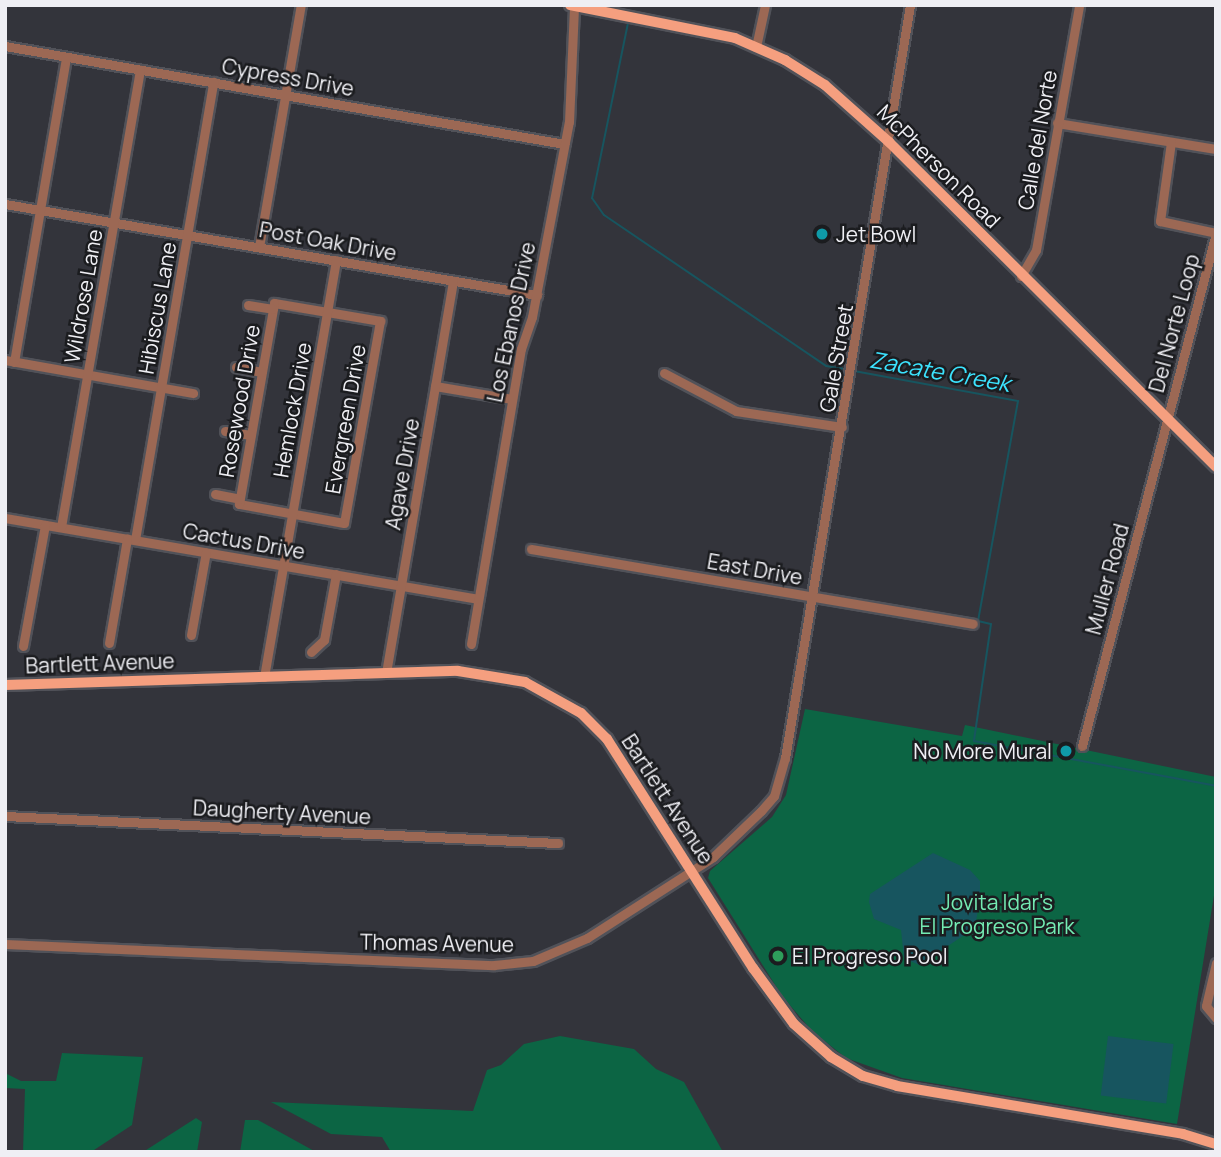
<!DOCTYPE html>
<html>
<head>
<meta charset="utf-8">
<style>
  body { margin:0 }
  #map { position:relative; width:1221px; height:1157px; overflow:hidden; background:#33343b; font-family:Manrope,sans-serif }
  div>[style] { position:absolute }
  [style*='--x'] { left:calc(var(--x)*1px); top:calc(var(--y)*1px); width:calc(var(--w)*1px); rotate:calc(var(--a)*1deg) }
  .green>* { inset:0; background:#0c6544 }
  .water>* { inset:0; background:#17555f; transform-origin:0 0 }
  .stream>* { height:2px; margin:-1px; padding:0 1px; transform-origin:1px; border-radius:1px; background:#17555f }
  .roads { filter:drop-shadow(2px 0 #515259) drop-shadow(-2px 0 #515259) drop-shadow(0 2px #515259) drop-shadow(0 -2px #515259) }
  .minor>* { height:9px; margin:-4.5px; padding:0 4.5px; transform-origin:4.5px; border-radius:4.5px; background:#9c6854 }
  .major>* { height:10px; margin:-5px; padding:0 5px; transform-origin:5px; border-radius:5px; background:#f59f7f }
  .dots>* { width:19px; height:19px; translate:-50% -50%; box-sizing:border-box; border:4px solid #1b1c1f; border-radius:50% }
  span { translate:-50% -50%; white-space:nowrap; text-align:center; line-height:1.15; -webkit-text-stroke:5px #1b1c1f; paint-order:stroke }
  .street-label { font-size:21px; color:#efeff4 }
  .poi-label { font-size:21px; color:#efeff4 }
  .left { translate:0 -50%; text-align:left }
  .right { translate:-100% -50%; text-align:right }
  .park-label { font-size:21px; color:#74ebb3 }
  .water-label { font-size:23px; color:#3ce3fe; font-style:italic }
  .frame { position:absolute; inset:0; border:7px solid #efeff4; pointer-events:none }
</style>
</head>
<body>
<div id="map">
  <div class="green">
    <div style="clip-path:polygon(805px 709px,962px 736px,965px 725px,1216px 777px,1216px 883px,1177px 1124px,902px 1078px,846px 1058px,812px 1031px,782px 996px,708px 878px,710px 871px,772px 817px,786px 795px)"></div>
    <div style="clip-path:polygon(560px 1036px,634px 1049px,656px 1069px,684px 1082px,723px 1152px,391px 1152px,382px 1137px,331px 1134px,271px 1102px,473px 1111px,487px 1070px,501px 1065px,524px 1044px)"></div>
    <div style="clip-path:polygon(62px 1053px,143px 1057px,132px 1125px,91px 1152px,23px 1152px,25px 1089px,5px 1088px,5px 1073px,21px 1081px,56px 1081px)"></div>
    <div style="clip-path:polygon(196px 1118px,202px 1122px,197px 1152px,143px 1152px)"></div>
    <div style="clip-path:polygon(245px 1120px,258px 1120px,316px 1152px,240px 1152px)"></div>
  </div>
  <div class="water">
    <div style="clip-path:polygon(933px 853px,970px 870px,980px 881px,980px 897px,975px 928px,919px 965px,904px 958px,901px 930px,874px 919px,869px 902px,870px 894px)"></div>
    <div style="left:1108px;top:1036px;width:66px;height:60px;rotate:7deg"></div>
  </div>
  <div class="stream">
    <div style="--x:628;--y:23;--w:179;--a:101.6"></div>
    <div style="--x:592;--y:198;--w:21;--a:55"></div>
    <div style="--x:604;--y:215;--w:268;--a:34.2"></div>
    <div style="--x:826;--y:366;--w:19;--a:9"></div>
    <div style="--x:854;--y:371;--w:167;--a:10.4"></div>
    <div style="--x:1018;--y:401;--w:224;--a:100.3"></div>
    <div style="--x:978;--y:621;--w:13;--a:13"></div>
    <div style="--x:991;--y:624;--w:118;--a:98.3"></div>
    <div style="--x:974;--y:741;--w:246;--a:10.5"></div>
  </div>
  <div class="roads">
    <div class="minor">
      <div style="--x:5;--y:46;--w:568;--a:9.94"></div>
      <div style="--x:756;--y:47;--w:43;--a:-77.9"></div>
      <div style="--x:1057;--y:123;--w:161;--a:9.3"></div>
      <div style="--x:1171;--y:142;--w:80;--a:97.9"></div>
      <div style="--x:1160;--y:221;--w:57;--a:12.1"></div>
      <div style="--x:5;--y:204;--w:540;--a:9.71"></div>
      <div style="--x:259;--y:247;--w:246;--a:-80.2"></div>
      <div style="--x:1021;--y:276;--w:30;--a:-60"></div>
      <div style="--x:1036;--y:250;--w:249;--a:-80"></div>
      <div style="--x:274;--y:303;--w:108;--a:9.6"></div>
      <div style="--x:380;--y:321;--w:205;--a:100.1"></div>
      <div style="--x:344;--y:523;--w:107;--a:-169.7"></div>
      <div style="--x:239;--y:504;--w:204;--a:-80.1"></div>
      <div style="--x:248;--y:305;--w:25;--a:9"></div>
      <div style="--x:5;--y:360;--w:191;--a:10"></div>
      <div style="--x:14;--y:362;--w:309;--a:-80.3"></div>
      <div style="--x:236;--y:367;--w:26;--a:11"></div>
      <div style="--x:664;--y:373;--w:81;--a:27.8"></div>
      <div style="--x:736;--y:411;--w:107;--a:8.6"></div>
      <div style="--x:435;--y:386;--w:78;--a:9.6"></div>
      <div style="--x:225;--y:431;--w:26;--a:9"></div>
      <div style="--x:215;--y:494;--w:25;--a:11"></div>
      <div style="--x:5;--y:518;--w:479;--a:9.7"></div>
      <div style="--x:61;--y:527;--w:464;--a:-80.2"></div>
      <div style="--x:135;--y:540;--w:465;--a:-80.3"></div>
      <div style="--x:531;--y:549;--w:448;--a:9.6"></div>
      <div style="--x:191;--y:635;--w:84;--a:-79.8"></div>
      <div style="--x:109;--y:643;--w:106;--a:-80.2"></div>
      <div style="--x:471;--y:644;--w:299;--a:-80.4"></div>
      <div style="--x:521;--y:349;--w:34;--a:-71"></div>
      <div style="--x:532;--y:317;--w:198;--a:-79.3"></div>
      <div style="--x:569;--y:122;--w:116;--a:-87.5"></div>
      <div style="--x:23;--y:646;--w:123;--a:-79.7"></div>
      <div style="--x:311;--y:652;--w:18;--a:-43"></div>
      <div style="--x:324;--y:640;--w:67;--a:-79.7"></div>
      <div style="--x:386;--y:673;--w:398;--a:-80.3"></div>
      <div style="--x:264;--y:677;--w:423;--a:-80.2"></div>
      <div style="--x:1082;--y:746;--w:530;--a:-75.36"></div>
      <div style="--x:5;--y:816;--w:554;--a:2.8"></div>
      <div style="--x:5;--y:944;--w:489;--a:2.5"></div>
      <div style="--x:494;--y:965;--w:39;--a:-6"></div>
      <div style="--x:533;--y:961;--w:59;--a:-23.1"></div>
      <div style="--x:587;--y:938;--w:150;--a:-32.7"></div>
      <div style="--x:713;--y:857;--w:66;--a:-43.8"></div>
      <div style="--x:761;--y:811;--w:20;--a:-49"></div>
      <div style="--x:774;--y:796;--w:40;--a:-74"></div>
      <div style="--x:785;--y:758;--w:763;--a:-80.57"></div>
      <div style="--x:1216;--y:963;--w:44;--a:103.1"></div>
      <div style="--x:1206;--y:1006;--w:16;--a:50"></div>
    </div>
    <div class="major">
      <div style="--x:570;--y:5;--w:168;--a:11.3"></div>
      <div style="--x:735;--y:38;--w:55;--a:23.7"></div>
      <div style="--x:785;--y:60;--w:47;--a:32"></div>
      <div style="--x:825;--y:85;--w:86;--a:41.7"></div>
      <div style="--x:889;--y:142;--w:461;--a:44.8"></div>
      <div style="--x:5;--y:685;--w:453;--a:-1.8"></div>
      <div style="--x:458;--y:671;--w:68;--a:9.3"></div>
      <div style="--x:525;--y:682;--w:64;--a:29"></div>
      <div style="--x:581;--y:713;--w:37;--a:45"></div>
      <div style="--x:607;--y:739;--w:272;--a:57.5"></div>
      <div style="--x:753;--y:968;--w:69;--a:53.8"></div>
      <div style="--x:794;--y:1024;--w:50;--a:41.7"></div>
      <div style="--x:831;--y:1057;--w:37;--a:31"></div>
      <div style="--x:863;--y:1076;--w:35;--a:16"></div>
      <div style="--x:897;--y:1086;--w:290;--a:9.5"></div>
      <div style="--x:1183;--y:1134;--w:34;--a:17"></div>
    </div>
  </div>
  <div class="dots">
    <div style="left:822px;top:234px;background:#0f9aa8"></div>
    <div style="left:1066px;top:751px;background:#0f9aa8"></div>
    <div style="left:778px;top:956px;background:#2e9e5b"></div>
  </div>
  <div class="street-label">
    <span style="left:288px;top:77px;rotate:10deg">Cypress Drive</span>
    <span style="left:1037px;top:140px;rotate:-80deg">Calle del Norte</span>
    <span style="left:939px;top:166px;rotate:45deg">McPherson Road</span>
    <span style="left:328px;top:241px;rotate:10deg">Post Oak Drive</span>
    <span style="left:83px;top:296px;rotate:-80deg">Wildrose Lane</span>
    <span style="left:157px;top:308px;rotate:-80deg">Hibiscus Lane</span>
    <span style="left:511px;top:322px;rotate:-78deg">Los Ebanos Drive</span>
    <span style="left:1174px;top:323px;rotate:-75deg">Del Norte Loop</span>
    <span style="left:836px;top:358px;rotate:-80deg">Gale Street</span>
    <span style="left:239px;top:401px;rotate:-80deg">Rosewood Drive</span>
    <span style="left:292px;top:410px;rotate:-80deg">Hemlock Drive</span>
    <span style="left:345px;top:419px;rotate:-80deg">Evergreen Drive</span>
    <span style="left:402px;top:474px;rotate:-80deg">Agave Drive</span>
    <span style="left:244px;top:541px;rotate:10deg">Cactus Drive</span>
    <span style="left:755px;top:569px;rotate:10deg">East Drive</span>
    <span style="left:1107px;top:579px;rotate:-75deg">Muller Road</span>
    <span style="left:100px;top:663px;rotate:-2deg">Bartlett Avenue</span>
    <span style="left:668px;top:799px;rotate:57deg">Bartlett Avenue</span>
    <span style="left:282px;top:812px;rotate:3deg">Daugherty Avenue</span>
    <span style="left:437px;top:943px;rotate:1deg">Thomas Avenue</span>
  </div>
  <div class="poi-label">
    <span class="left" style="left:836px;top:234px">Jet Bowl</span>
    <span class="right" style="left:1052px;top:751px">No More Mural</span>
    <span class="left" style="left:792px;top:956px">El Progreso Pool</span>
  </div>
  <div class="park-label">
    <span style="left:997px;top:914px">Jovita Idar's<br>El Progreso Park</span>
  </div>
  <div class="water-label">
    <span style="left:940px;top:371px;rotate:10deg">Zacate Creek</span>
  </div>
  <div class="frame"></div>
</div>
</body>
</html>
